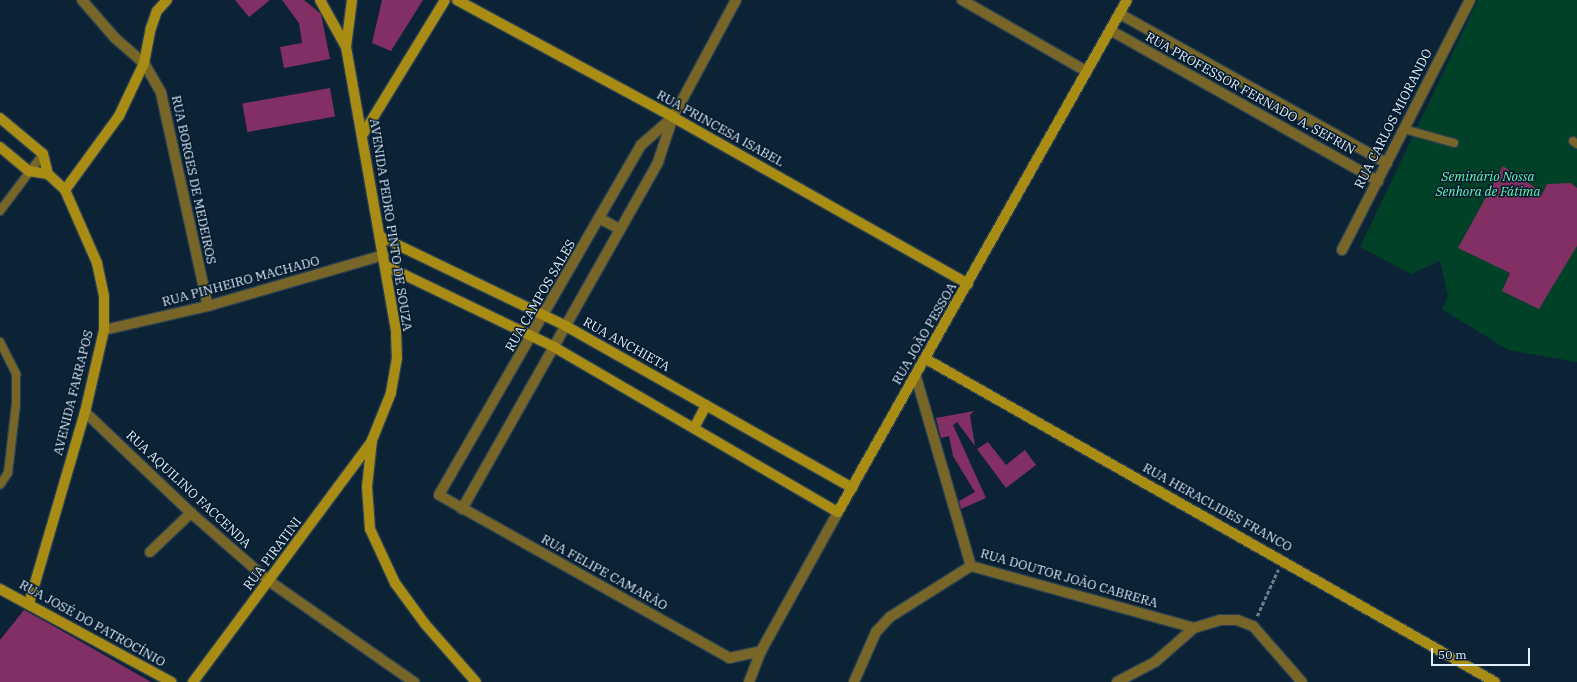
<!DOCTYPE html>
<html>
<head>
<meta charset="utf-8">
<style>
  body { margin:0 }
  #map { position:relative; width:1577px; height:682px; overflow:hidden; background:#0c2336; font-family:"IBM Plex Serif",serif }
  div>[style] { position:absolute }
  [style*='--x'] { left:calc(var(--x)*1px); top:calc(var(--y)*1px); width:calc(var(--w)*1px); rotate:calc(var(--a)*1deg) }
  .green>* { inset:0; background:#014127 }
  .building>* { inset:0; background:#823064; transform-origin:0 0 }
  .path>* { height:2.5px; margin-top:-1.25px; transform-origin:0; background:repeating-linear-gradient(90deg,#6c7e8f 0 4px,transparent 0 6px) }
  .roads { filter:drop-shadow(1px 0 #2a4052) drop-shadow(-1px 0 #2a4052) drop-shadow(0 1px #2a4052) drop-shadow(0 -1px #2a4052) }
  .lane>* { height:8px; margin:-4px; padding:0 4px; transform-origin:4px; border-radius:4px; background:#776627 }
  .street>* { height:10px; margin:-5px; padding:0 5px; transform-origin:5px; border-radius:5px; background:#776627 }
  .secondary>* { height:10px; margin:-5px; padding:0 5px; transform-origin:5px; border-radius:5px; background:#a98c14 }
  span { translate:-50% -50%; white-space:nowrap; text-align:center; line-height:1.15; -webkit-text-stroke:3px #03192c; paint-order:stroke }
  .street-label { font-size:13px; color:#e1effd }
  .park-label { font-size:13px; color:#6af8b1; font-style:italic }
  .scale { position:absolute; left:1431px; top:648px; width:99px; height:18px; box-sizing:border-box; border:2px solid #e1effd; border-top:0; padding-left:5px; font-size:12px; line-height:14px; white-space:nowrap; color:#e1effd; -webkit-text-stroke:3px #03192c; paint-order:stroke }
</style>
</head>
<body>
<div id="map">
  <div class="green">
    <div style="clip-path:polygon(1478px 0,1577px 0,1577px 362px,1508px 350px,1442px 309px,1448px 296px,1440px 261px,1411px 274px,1360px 247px)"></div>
  </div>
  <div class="building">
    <div style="clip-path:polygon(235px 0,270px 0,249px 17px)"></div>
    <div style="clip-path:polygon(282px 0,304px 0,321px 14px,330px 59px,284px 68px,280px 47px,302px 43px,299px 23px)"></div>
    <div style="clip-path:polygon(382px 0,423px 0,391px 51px,372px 43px)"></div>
    <div style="left:330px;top:88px;width:29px;height:89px;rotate:80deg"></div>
    <div style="clip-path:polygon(1503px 166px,1543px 193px,1547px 184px,1571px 183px,1577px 188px,1577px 246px,1539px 309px,1502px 291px,1510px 273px,1458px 248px)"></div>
    <div style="clip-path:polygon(974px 411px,970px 415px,975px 446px,957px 422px,953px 425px,986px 498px,961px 509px,959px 501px,975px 492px,953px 456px,949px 436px,941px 438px,936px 418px)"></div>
    <div style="clip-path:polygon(988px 442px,1006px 465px,1025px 450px,1036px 465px,1006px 488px,977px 449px)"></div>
    <div style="clip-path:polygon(24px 610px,57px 628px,151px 682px,0 682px,0 640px)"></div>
  </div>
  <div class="path">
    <div style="--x:1257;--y:616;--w:51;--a:-65.5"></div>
  </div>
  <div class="roads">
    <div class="lane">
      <div style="--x:1404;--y:129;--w:52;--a:15.6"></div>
      <div style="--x:1573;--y:141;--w:5;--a:37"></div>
      <div style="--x:0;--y:211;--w:71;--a:-53"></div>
      <div style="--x:0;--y:342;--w:36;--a:63"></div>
      <div style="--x:16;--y:374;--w:30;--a:90"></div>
      <div style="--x:16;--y:404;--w:69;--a:96.6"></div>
      <div style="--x:8;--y:473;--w:14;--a:124"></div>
    </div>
    <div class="street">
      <div style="--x:82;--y:0;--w:50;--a:49"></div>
      <div style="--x:115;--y:38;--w:38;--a:41"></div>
      <div style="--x:144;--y:63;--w:34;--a:60"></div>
      <div style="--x:161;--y:93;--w:218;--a:77.6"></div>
      <div style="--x:962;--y:0;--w:143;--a:29.8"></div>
      <div style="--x:1120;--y:14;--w:306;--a:29.2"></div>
      <div style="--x:1110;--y:30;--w:308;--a:29.4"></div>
      <div style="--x:673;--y:117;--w:43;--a:138.8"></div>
      <div style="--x:641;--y:145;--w:404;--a:120"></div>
      <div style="--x:439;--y:495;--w:333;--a:29.3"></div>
      <div style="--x:729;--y:658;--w:33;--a:-12"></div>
      <div style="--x:599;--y:218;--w:21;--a:28"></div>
      <div style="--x:1342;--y:250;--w:281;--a:-62.9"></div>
      <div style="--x:104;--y:330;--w:107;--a:-13"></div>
      <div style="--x:208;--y:306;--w:183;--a:-16.2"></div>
      <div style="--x:916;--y:377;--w:197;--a:73.8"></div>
      <div style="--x:85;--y:412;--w:146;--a:43.6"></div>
      <div style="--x:191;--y:513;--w:103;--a:41.1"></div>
      <div style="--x:269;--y:581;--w:177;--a:34.9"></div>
      <div style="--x:462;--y:509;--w:399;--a:-60.5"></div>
      <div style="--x:658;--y:162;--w:47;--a:-71.6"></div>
      <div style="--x:673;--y:117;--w:133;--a:-61.7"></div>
      <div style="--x:150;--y:552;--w:57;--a:-43.6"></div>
      <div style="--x:971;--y:566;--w:231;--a:15.5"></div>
      <div style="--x:1194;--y:628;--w:27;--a:-17"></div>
      <div style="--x:1220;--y:620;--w:17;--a:0"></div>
      <div style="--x:1237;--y:620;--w:17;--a:21"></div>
      <div style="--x:1253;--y:626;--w:74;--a:48.8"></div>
      <div style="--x:749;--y:682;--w:33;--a:-69"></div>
      <div style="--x:761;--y:651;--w:159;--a:-61"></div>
      <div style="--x:854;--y:682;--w:55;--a:-66.3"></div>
      <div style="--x:876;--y:632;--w:21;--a:-47"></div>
      <div style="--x:890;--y:617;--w:96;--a:-32.2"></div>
      <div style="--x:1117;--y:682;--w:43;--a:-27.8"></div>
      <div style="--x:1155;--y:662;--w:52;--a:-41.1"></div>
    </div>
    <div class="secondary">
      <div style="--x:320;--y:0;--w:54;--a:61"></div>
      <div style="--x:352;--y:0;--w:47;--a:97.3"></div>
      <div style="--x:346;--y:47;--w:289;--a:80"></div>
      <div style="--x:396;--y:332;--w:26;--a:88"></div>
      <div style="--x:397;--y:358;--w:36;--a:100"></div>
      <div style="--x:391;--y:393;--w:51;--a:112"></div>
      <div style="--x:372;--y:440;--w:47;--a:96.1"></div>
      <div style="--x:367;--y:487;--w:42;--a:85.9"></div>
      <div style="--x:370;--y:529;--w:60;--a:65.2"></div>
      <div style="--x:395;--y:583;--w:51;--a:53.8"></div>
      <div style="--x:425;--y:624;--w:77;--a:48.7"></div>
      <div style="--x:457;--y:0;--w:246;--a:28.4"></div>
      <div style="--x:673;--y:117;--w:339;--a:29.5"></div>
      <div style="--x:0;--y:118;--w:56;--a:39.9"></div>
      <div style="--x:43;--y:154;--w:21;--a:76"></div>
      <div style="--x:48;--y:174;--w:23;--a:43"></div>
      <div style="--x:65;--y:190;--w:80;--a:66.3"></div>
      <div style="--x:97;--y:263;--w:34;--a:78"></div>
      <div style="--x:104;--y:296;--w:34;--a:90"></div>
      <div style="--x:104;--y:330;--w:84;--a:103"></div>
      <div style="--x:85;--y:412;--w:200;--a:106.3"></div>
      <div style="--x:363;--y:134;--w:157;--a:-58.5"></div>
      <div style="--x:0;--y:147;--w:38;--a:40"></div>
      <div style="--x:29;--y:171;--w:19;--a:9"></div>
      <div style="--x:65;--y:190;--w:92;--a:-53.9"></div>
      <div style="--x:119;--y:116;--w:59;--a:-64.7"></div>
      <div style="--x:144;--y:63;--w:36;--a:-79"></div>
      <div style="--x:151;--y:28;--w:18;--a:-71"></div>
      <div style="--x:157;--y:11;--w:15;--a:-48"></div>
      <div style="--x:381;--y:237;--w:205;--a:25.7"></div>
      <div style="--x:566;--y:326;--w:329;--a:29.5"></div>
      <div style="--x:386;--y:266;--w:187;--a:25.7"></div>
      <div style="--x:554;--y:347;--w:328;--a:30.2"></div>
      <div style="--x:838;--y:512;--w:588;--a:-60.56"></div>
      <div style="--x:926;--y:359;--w:654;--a:29.58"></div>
      <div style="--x:694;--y:428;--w:26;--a:-62"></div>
      <div style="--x:0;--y:589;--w:195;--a:28.5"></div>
      <div style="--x:193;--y:682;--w:299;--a:-53.4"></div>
    </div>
  </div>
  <div class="street-label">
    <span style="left:1250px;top:94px;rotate:29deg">RUA PROFESSOR FERNADO A. SEFRIN</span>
    <span style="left:1394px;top:119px;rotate:-63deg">RUA CARLOS MIORANDO</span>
    <span style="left:720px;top:129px;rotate:29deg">RUA PRINCESA ISABEL</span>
    <span style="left:193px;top:180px;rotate:78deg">RUA BORGES DE MEDEIROS</span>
    <span style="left:390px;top:225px;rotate:81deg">AVENIDA PEDRO PINTO DE SOUZA</span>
    <span style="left:241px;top:282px;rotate:-15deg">RUA PINHEIRO MACHADO</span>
    <span style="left:541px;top:296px;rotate:-60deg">RUA CAMPOS SALES</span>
    <span style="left:925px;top:334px;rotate:-60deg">RUA JOÃO PESSOA</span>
    <span style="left:626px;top:345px;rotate:29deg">RUA ANCHIETA</span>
    <span style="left:74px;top:393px;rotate:-76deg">AVENIDA FARRAPOS</span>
    <span style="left:188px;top:490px;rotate:43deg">RUA AQUILINO FACCENDA</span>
    <span style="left:1217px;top:508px;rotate:29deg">RUA HERACLIDES FRANCO</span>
    <span style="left:273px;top:554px;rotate:-53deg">RUA PIRATINI</span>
    <span style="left:604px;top:573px;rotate:29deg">RUA FELIPE CAMARÃO</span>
    <span style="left:1069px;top:579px;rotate:16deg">RUA DOUTOR JOÃO CABRERA</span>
    <span style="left:92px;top:624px;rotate:29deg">RUA JOSÉ DO PATROCÍNIO</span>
  </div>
  <div class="park-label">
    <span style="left:1488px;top:185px">Seminário Nossa<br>Senhora de Fátima</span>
  </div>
  <div class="scale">50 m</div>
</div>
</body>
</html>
